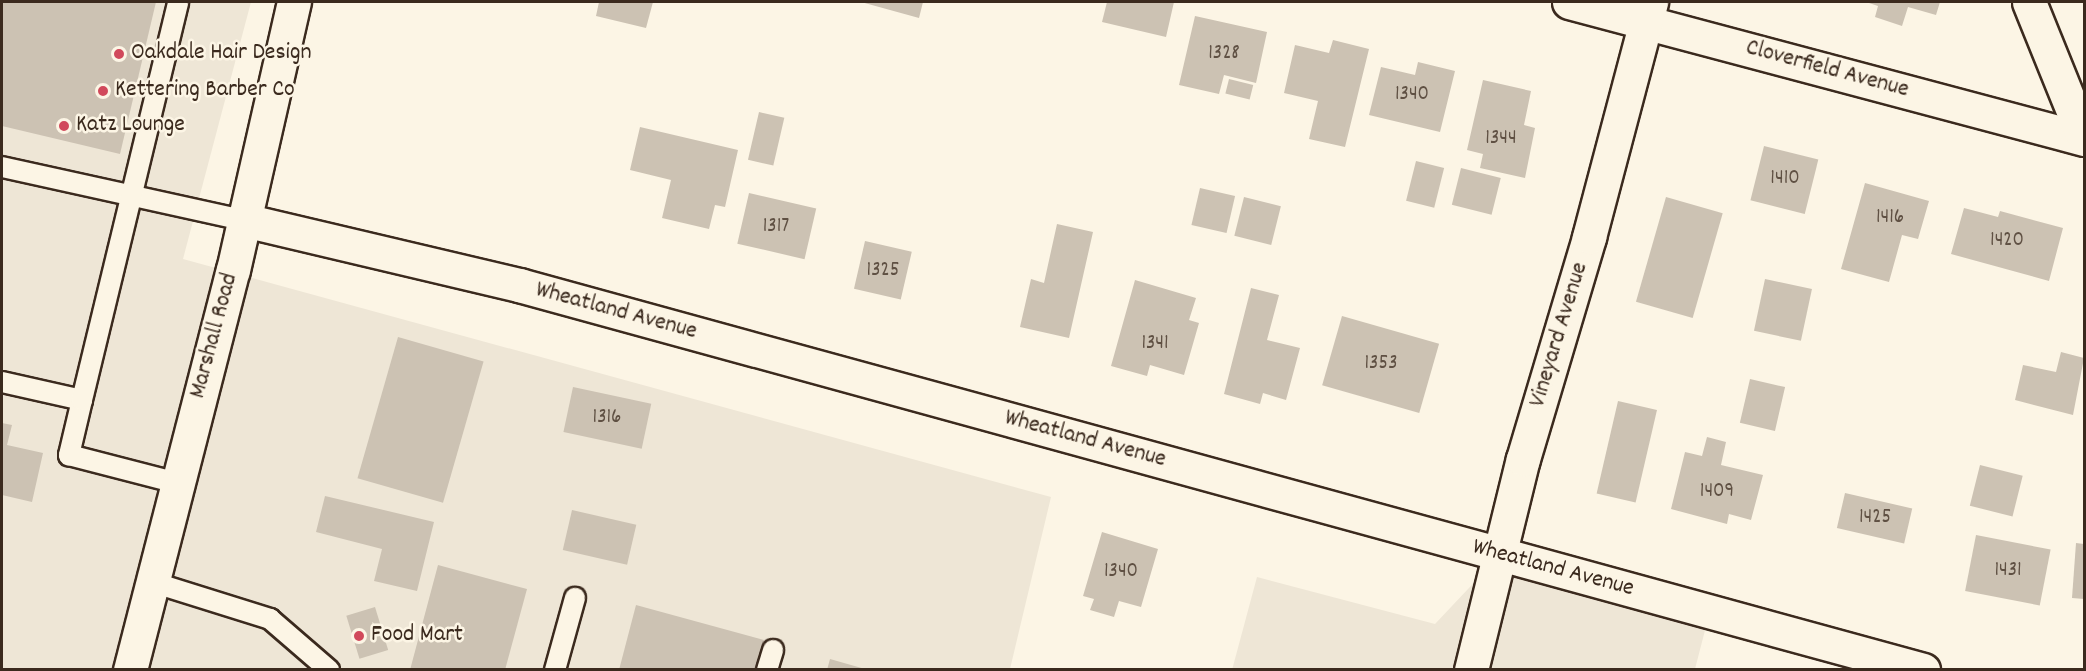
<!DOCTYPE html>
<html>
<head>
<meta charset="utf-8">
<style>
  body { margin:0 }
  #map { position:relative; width:2086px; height:671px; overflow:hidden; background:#fcf5e5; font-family:Dekko,sans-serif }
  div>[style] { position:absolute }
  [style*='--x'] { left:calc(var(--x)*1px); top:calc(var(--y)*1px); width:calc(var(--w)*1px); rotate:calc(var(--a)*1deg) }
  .built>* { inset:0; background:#eee6d6 }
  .building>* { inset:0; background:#ccc2b3; transform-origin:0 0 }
  .roads { filter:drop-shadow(2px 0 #3b2a1e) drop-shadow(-2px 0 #3b2a1e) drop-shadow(0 2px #3b2a1e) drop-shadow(0 -2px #3b2a1e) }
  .service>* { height:20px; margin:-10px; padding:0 10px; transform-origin:10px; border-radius:10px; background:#fcf5e5 }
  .minor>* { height:33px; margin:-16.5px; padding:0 16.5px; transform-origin:16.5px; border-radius:16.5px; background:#fcf5e5 }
  .tertiary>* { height:33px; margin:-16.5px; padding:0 16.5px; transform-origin:16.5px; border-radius:16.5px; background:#fcf5e5 }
  .dots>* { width:16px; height:16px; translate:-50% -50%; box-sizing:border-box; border:3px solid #fcf5e5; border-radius:50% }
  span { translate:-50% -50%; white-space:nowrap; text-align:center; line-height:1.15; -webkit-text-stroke:5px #fcf5e5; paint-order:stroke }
  .number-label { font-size:21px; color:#5f5043 }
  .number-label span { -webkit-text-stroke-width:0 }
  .poi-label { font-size:24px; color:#3b2a1e }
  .left { translate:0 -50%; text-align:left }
  .street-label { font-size:24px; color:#3b2a1e }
  .frame { position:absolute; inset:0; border:3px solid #3b2a1e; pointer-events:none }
</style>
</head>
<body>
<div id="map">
  <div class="built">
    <div style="clip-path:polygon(2px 2px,251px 2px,183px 259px,1051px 497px,1010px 669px,2px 669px)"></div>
    <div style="clip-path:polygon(1501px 554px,1710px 611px,1695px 669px,1232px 670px,1257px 577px,1435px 624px)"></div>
  </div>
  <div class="building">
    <div style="clip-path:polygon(2px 2px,156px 2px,120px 154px,2px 126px)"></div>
    <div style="clip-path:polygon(599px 2px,653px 2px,646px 28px,596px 16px)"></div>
    <div style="clip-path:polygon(861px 2px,923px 2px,919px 18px)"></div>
    <div style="clip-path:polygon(1107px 2px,1174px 2px,1166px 37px,1102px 22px)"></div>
    <div style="clip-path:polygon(1866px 2px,1940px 2px,1936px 15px,1908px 7px,1902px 26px,1875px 17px,1878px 6px)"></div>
    <div style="clip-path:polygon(1195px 16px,1267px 32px,1256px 83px,1224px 75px,1219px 94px,1179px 85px)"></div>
    <div style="clip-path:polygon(1333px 40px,1369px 49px,1345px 147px,1309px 139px,1318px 101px,1284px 93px,1295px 45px,1329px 53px)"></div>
    <div style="clip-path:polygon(1418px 62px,1455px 71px,1440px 132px,1369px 115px,1381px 67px,1415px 75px)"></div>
    <div style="left:1229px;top:79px;width:25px;height:15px;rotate:14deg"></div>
    <div style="clip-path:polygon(1483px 80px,1531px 91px,1524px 125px,1535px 128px,1525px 178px,1480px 168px,1483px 154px,1467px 150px)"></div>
    <div style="left:759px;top:112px;width:26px;height:49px;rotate:13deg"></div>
    <div style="clip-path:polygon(640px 127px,738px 150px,725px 207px,715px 205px,709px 229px,662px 218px,671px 180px,630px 170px)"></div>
    <div style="left:1764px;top:146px;width:56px;height:56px;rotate:14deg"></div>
    <div style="left:1416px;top:161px;width:29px;height:41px;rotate:14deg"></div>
    <div style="left:1461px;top:168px;width:41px;height:38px;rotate:14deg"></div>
    <div style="clip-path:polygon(1865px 183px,1929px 201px,1918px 239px,1902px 235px,1889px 282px,1841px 269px)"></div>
    <div style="left:1200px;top:188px;width:36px;height:38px;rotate:13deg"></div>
    <div style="left:749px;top:193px;width:69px;height:52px;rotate:13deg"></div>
    <div style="left:1244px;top:197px;width:38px;height:40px;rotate:14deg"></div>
    <div style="left:1666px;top:197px;width:59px;height:109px;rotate:16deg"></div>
    <div style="clip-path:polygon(1964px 208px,1998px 217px,2000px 211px,2063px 228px,2049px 281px,1951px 254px)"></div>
    <div style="clip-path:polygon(1057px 224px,1093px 232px,1069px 338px,1020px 327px,1031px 279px,1044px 283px)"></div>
    <div style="left:865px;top:241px;width:48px;height:49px;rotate:13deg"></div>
    <div style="left:1765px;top:279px;width:48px;height:53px;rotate:12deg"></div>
    <div style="clip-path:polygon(1135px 280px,1196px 298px,1189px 320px,1199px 323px,1184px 375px,1150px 365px,1147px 376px,1111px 366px)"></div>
    <div style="clip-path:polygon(1251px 288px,1279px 295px,1267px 340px,1300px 348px,1286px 400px,1263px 393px,1260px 404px,1224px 394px)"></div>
    <div style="left:1342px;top:316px;width:101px;height:72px;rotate:16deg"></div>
    <div style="left:398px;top:337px;width:89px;height:147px;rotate:16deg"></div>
    <div style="clip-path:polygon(2061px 352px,2084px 358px,2073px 415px,2015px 400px,2023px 365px,2056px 372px)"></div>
    <div style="left:1750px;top:379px;width:36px;height:45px;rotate:13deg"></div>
    <div style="left:573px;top:387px;width:80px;height:46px;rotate:12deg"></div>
    <div style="left:1618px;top:401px;width:40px;height:95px;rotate:13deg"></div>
    <div style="clip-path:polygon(2px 423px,12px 425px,7px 445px,43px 453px,32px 502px,2px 495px)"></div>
    <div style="clip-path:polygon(1707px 437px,1726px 442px,1721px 465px,1763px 475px,1751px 520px,1729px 514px,1727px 524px,1671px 509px,1685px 452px,1702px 456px)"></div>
    <div style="left:1980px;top:465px;width:44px;height:42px;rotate:14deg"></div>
    <div style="left:1845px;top:493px;width:69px;height:36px;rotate:13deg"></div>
    <div style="clip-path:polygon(325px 496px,434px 522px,417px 591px,374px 581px,382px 549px,316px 532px)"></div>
    <div style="left:572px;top:510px;width:66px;height:41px;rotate:13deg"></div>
    <div style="clip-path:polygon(1102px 532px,1158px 549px,1141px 607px,1119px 601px,1114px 617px,1090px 610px,1094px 599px,1083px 596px)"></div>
    <div style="left:1976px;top:535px;width:76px;height:57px;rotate:11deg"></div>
    <div style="clip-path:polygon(2076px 543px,2084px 544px,2084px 599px,2072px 598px)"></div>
    <div style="clip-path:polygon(438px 565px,527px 589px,505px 670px,410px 670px)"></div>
    <div style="clip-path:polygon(636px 605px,764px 640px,756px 670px,619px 670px)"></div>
    <div style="left:375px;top:607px;width:45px;height:30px;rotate:73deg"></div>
    <div style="clip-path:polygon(830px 659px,865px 669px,865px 670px,827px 670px)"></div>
  </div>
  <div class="roads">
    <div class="service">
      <div style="--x:2;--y:167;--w:248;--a:12.4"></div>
      <div style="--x:2;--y:382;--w:82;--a:12.7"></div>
      <div style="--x:82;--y:400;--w:57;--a:103.3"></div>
      <div style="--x:69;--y:455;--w:112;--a:14.5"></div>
      <div style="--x:82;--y:400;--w:409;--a:-76.4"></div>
      <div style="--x:152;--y:582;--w:124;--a:17.4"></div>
      <div style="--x:270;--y:619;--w:78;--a:40.8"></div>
      <div style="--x:555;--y:670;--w:75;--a:-74.5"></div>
      <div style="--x:767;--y:670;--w:21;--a:-73"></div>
    </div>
    <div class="minor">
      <div style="--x:1569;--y:2;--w:533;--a:14.9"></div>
      <div style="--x:2029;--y:2;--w:147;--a:68"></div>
      <div style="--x:244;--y:220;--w:283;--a:13.3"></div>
      <div style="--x:519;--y:285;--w:1456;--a:15.33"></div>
      <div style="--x:1471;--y:670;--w:217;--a:-76.2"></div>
      <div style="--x:1523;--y:459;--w:232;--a:-73.4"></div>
      <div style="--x:1589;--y:237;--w:243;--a:-75.2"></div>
    </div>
    <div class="tertiary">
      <div style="--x:130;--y:670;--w:413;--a:-75.6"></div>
      <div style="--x:233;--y:270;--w:275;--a:-77.2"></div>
    </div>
  </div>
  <div class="dots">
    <div style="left:119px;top:54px;background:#d1495b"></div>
    <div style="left:103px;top:91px;background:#d1495b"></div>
    <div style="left:64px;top:126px;background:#d1495b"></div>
    <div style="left:359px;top:636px;background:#d1495b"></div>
  </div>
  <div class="number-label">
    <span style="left:1224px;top:54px">1328</span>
    <span style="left:1412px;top:95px">1340</span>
    <span style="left:1501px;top:139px">1344</span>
    <span style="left:1785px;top:179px">1410</span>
    <span style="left:1890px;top:218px">1416</span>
    <span style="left:776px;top:227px">1317</span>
    <span style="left:2007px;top:241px">1420</span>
    <span style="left:883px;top:271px">1325</span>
    <span style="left:1155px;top:344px">1341</span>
    <span style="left:1381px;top:364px">1353</span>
    <span style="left:607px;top:418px">1316</span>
    <span style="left:1717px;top:492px">1409</span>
    <span style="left:1875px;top:518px">1425</span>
    <span style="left:2008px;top:571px">1431</span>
    <span style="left:1121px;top:572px">1340</span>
  </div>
  <div class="poi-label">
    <span class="left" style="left:131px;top:54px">Oakdale Hair Design</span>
    <span class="left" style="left:115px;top:91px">Kettering Barber Co</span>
    <span class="left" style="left:76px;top:126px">Katz Lounge</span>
    <span class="left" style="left:371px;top:636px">Food Mart</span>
  </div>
  <div class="street-label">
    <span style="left:1827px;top:70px;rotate:15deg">Cloverfield Avenue</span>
    <span style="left:616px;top:312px;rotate:15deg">Wheatland Avenue</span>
    <span style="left:1560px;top:335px;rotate:-73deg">Vineyard Avenue</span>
    <span style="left:215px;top:336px;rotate:-75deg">Marshall Road</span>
    <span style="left:1085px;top:440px;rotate:15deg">Wheatland Avenue</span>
    <span style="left:1553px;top:569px;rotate:15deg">Wheatland Avenue</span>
  </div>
  <div class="frame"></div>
</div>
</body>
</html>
